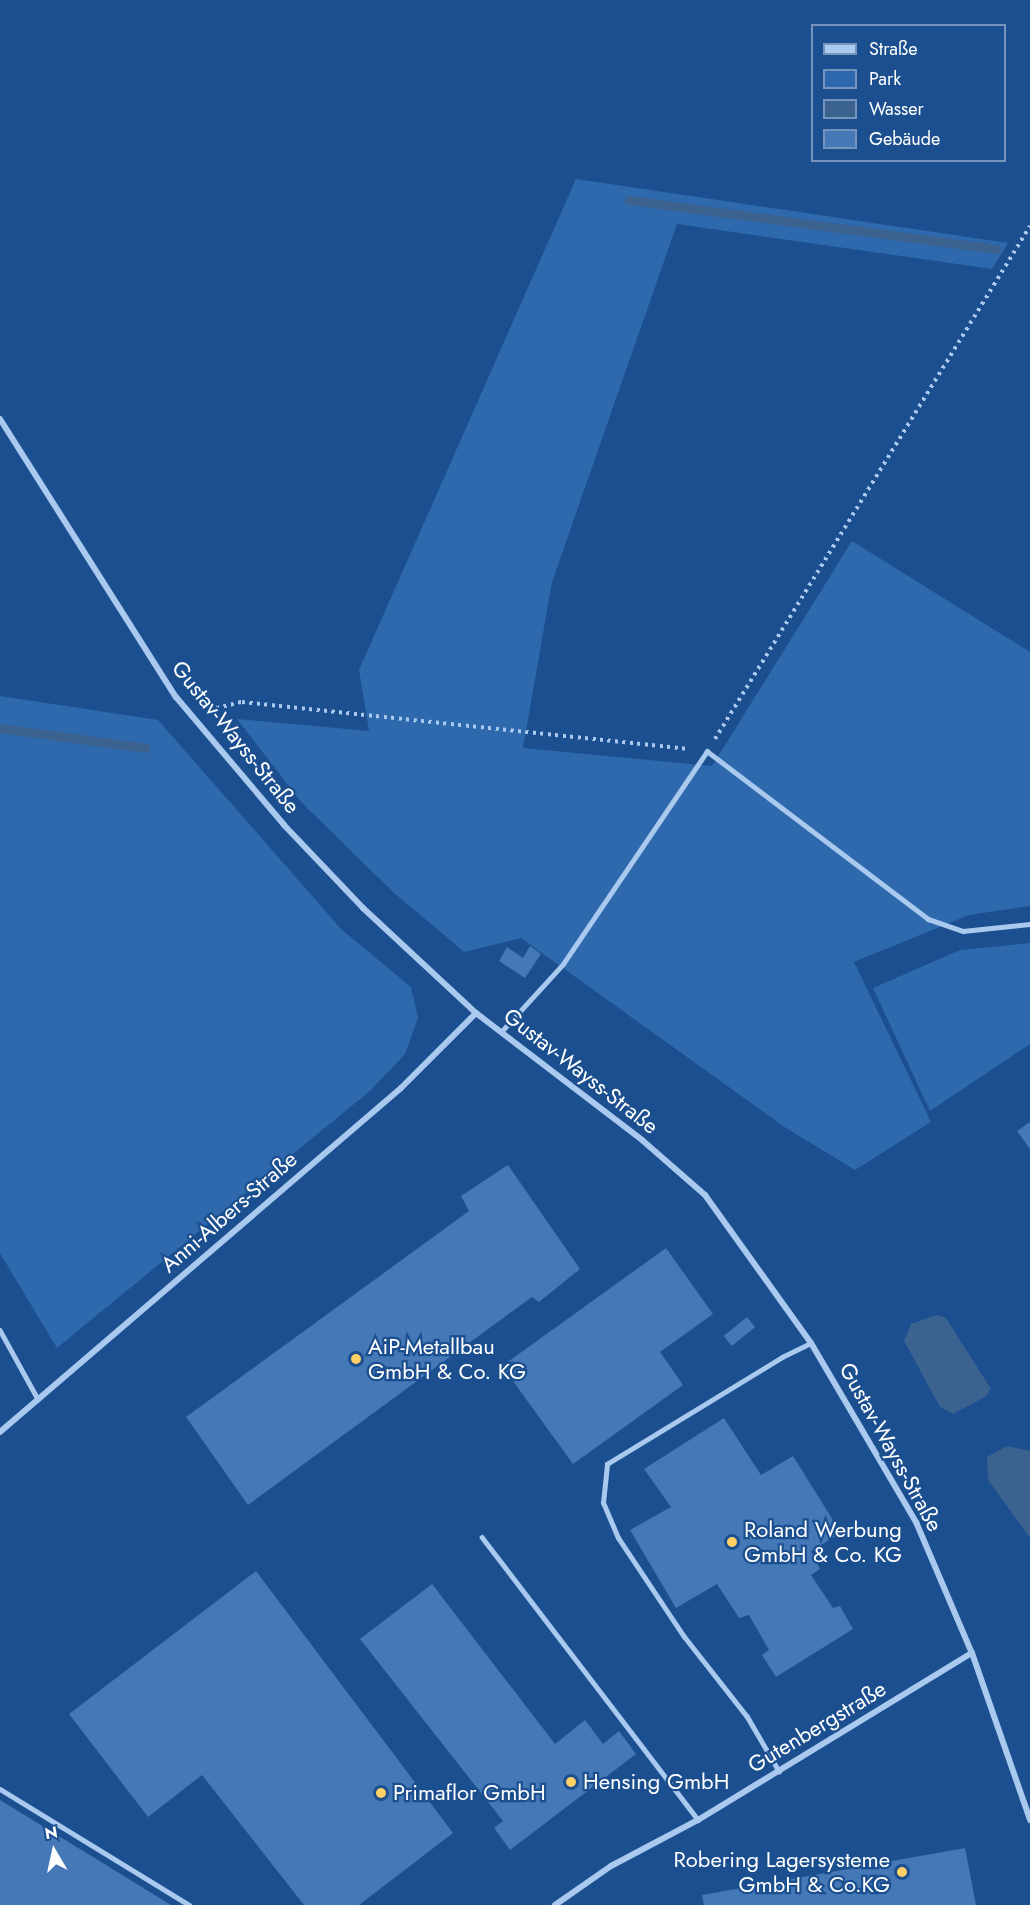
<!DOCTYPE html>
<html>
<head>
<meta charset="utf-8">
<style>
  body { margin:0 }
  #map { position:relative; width:1030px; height:1905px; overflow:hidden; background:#1b4f8f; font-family:Jost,sans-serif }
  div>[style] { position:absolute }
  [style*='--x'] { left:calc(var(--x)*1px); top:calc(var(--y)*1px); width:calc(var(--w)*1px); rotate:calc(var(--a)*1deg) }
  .green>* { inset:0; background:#2e69ad }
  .water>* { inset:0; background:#3c6290 }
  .stream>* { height:9px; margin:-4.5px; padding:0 4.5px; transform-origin:4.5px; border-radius:4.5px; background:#3c6290 }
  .building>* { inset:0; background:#4478b7; transform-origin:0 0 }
  .path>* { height:4px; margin-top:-2px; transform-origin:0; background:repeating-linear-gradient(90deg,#a9c9ee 0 3px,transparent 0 7.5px) }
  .service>* { height:4.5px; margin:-2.25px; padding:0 2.25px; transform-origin:2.25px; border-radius:2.25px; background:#a9c9ee }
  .minor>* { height:6px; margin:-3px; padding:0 3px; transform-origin:3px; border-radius:3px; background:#a9c9ee }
  .dots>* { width:16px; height:16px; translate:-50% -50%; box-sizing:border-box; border:3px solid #1b4f8f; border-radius:50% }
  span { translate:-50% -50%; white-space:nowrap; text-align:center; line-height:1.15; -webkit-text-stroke:4.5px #1b4f8f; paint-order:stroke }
  .street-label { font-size:22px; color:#fff }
  .poi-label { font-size:22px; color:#fff }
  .left { translate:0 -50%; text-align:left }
  .right { translate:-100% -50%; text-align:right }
  .legend { position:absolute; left:811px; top:24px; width:195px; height:138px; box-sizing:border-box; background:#1b4f8f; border:2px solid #7695bc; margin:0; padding:8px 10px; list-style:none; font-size:18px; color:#fff }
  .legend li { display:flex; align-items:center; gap:12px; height:30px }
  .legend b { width:30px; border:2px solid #7695bc }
  .north { position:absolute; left:24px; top:1821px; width:60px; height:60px; -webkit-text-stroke:4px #1b4f8f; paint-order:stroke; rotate:351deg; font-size:16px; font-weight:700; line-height:24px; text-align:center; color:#fff }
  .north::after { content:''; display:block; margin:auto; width:21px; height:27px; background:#fff; clip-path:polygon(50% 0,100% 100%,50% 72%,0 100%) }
</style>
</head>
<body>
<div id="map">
  <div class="green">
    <div style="clip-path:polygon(576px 179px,1008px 243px,992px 269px,677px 224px,552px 582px,523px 748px,712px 766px,852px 541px,1030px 652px,1030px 906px,969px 915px,854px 962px,931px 1122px,855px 1170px,786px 1128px,521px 938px,464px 952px,393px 892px,302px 803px,237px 719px,369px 731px,359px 670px)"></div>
    <div style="clip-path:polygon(0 696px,158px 720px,342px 930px,411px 987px,418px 1018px,405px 1054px,371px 1090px,57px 1348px,0 1253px)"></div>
    <div style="clip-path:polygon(1030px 943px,1030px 1044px,930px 1111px,873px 988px,960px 950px)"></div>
  </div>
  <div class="water">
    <div style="clip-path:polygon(936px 1315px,946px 1318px,991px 1389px,985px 1397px,953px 1414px,940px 1407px,904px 1341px,911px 1324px)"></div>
    <div style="clip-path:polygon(1007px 1446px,1030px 1451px,1030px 1538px,988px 1480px,987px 1457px)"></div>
  </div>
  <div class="stream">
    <div style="--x:629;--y:200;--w:371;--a:7.6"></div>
    <div style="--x:0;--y:728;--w:147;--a:7.8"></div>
  </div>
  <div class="building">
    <div style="clip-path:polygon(530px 946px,541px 954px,525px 978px,499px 961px,507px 947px,523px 958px)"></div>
    <div style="clip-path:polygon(1030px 1122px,1030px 1149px,1017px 1131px)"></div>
    <div style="clip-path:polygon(508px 1165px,580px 1269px,539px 1302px,532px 1297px,248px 1505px,186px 1417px,469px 1211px,461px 1196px)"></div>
    <div style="clip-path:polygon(666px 1248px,713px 1314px,660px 1352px,683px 1385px,573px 1464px,502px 1366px)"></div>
    <div style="left:747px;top:1317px;width:13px;height:30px;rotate:51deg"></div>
    <div style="clip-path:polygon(724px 1418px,761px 1475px,793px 1456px,841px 1533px,811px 1551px,820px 1569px,811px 1575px,833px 1608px,840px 1606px,853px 1629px,776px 1677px,762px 1655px,769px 1650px,749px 1615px,739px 1618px,717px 1584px,676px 1608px,630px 1530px,671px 1507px,644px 1469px)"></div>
    <div style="clip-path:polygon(256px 1571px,453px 1833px,359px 1905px,304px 1905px,202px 1775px,148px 1817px,69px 1714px)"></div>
    <div style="clip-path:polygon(432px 1584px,555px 1744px,585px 1720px,603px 1744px,619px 1731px,636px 1754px,510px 1850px,494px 1828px,503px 1821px,360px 1639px)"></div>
    <div style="clip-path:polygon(0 1800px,93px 1857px,171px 1905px,0 1905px)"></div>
    <div style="clip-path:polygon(965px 1848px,976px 1905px,704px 1905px,702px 1895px)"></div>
  </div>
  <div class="path">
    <div style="--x:209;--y:710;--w:34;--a:-14"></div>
    <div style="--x:242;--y:702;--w:447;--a:6"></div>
    <div style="--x:715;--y:739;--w:602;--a:-58.45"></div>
  </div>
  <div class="service">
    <div style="--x:501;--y:1032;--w:92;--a:-47.6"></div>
    <div style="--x:563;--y:964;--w:257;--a:-55.9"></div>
    <div style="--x:707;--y:751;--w:278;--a:37.2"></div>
    <div style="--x:928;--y:919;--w:37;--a:19"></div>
    <div style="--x:963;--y:931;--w:67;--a:-6"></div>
    <div style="--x:0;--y:1330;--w:79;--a:61.2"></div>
    <div style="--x:482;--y:1537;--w:356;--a:52.6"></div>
    <div style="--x:779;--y:1772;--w:64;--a:-120.2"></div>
    <div style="--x:747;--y:1717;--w:102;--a:-128.2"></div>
    <div style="--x:684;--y:1637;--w:119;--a:-123.7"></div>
    <div style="--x:618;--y:1538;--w:38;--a:-113"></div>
    <div style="--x:603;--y:1503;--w:39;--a:-84"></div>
    <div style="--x:607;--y:1464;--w:205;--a:-31.4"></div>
    <div style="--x:782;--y:1357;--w:32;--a:-26"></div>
    <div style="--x:0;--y:1789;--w:222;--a:31.5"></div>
  </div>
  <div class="minor">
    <div style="--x:0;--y:419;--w:329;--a:57.7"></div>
    <div style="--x:176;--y:697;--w:167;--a:49.8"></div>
    <div style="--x:284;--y:825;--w:115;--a:46.4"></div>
    <div style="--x:363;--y:908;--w:154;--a:42.9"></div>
    <div style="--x:476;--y:1013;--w:209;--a:37.4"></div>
    <div style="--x:642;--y:1140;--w:84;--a:41.1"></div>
    <div style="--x:705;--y:1195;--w:182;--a:54.4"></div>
    <div style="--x:811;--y:1343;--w:208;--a:59.6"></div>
    <div style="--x:916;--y:1522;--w:142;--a:66.9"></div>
    <div style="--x:972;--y:1653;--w:177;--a:70.8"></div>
    <div style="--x:0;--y:1432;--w:528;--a:-40.62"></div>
    <div style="--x:401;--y:1088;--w:106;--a:-45"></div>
    <div style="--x:555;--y:1905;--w:68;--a:-34.9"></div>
    <div style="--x:611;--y:1866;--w:98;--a:-27.9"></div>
    <div style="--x:698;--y:1820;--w:321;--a:-31.4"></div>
  </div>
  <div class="dots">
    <div style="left:356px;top:1359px;background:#ffd166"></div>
    <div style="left:732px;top:1542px;background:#ffd166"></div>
    <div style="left:571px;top:1782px;background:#ffd166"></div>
    <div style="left:381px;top:1793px;background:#ffd166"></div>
    <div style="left:902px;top:1872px;background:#ffd166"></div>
  </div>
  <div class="street-label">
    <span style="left:236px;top:737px;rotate:51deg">Gustav-Wayss-Straße</span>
    <span style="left:581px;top:1071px;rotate:38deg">Gustav-Wayss-Straße</span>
    <span style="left:229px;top:1212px;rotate:-41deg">Anni-Albers-Straße</span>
    <span style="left:891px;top:1447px;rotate:61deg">Gustav-Wayss-Straße</span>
    <span style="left:817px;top:1727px;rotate:-31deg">Gutenbergstraße</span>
  </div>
  <div class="poi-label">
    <span class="left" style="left:368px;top:1359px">AiP-Metallbau<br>GmbH &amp; Co. KG</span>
    <span class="left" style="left:744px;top:1542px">Roland Werbung<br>GmbH &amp; Co. KG</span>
    <span class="left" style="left:583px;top:1782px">Hensing GmbH</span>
    <span class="left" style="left:393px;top:1793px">Primaflor GmbH</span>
    <span class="right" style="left:890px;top:1872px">Robering Lagersysteme<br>GmbH &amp; Co.KG</span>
  </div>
  <ul class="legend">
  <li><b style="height:8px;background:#a9c9ee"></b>Straße</li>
  <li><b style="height:16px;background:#2e69ad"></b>Park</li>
  <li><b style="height:16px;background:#3c6290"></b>Wasser</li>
  <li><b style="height:16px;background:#4478b7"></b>Gebäude</li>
  </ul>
  <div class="north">N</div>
</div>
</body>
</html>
